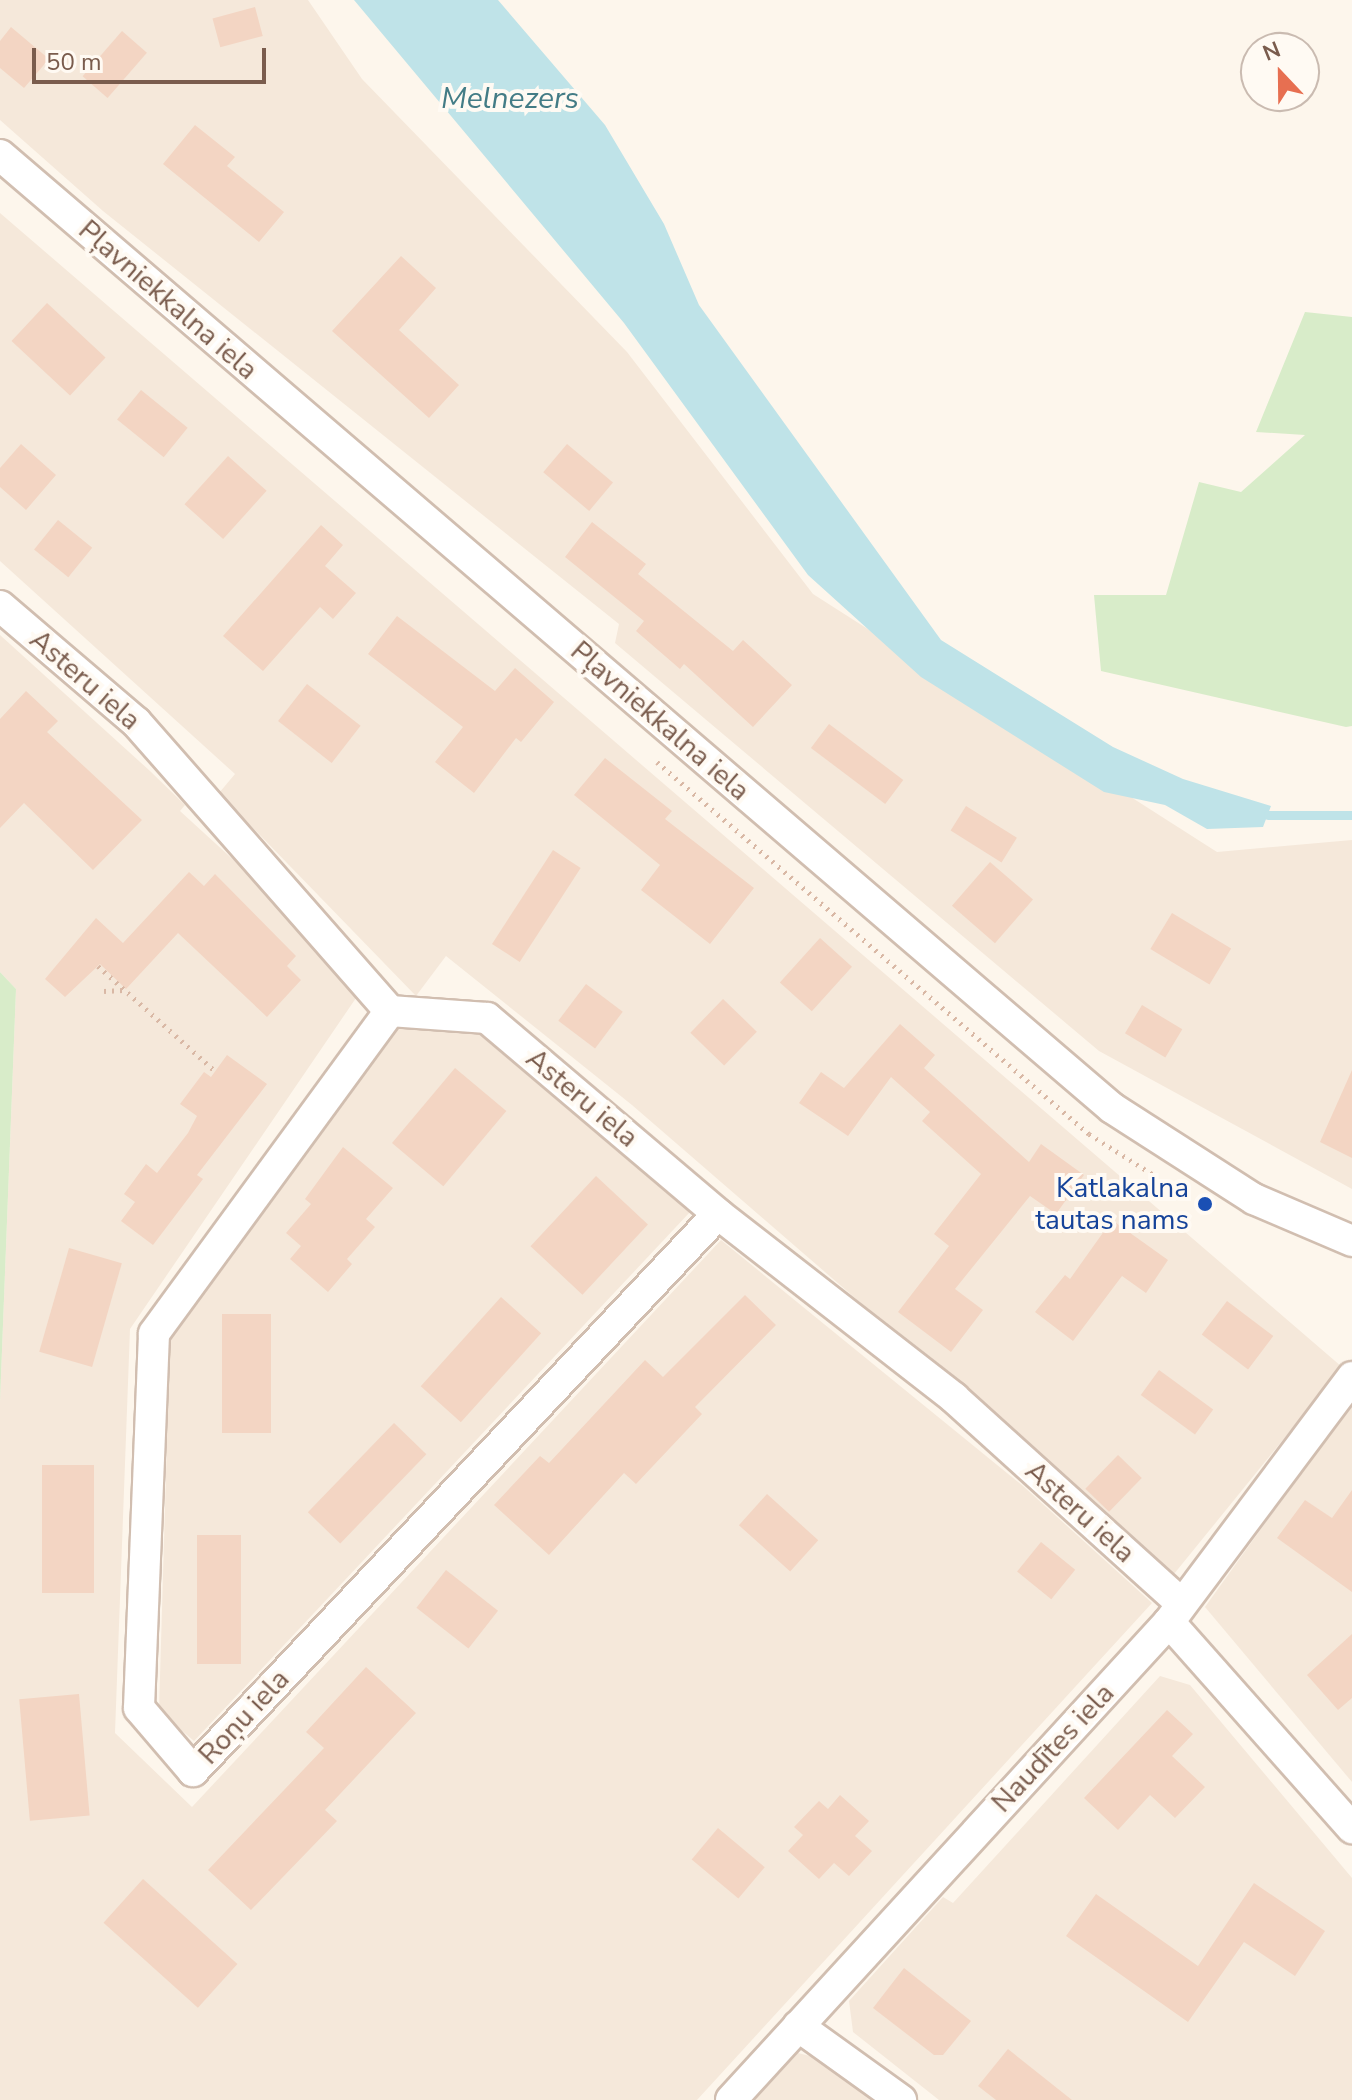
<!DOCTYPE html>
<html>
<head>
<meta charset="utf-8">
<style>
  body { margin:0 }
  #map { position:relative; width:1352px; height:2100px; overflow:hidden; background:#fdf6ec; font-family:"Nunito Sans",sans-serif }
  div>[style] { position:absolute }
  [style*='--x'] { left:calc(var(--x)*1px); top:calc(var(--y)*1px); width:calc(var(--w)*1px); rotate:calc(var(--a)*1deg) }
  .residential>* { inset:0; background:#f5e8da }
  .green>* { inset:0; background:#d8ecc9 }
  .water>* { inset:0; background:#bfe3e8 }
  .stream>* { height:9px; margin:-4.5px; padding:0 4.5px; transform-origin:4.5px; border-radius:4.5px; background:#bfe3e8 }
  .building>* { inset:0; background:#f3d5c3; transform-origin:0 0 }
  .path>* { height:5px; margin-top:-2.5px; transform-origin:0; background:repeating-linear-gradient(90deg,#d9b8a5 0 2px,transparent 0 8px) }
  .roads { filter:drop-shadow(2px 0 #d1beb0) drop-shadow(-2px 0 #d1beb0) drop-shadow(0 2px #d1beb0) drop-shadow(0 -2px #d1beb0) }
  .street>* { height:30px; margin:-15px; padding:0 15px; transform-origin:15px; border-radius:15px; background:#fff }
  .dots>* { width:22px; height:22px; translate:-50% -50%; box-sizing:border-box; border:4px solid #fffaf3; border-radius:50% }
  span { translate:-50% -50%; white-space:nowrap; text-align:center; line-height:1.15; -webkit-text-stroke:8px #fffaf3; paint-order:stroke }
  .street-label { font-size:28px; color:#7a5c4d }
  .transit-label { font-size:28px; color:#164399 }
  .right { translate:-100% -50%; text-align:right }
  .water-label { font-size:30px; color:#437c86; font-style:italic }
  .north { position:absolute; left:1240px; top:32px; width:80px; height:80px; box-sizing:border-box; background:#fffaf3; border:2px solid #cabbb1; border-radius:50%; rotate:338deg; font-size:22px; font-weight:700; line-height:32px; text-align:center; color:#7a5c4d }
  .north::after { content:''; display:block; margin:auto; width:28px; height:36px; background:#e76f51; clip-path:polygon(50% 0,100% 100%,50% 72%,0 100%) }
  .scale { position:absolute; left:32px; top:48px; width:234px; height:36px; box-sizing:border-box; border:4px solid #7a5c4d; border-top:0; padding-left:10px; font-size:24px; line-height:28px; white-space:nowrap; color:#7a5c4d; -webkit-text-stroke:6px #fffaf3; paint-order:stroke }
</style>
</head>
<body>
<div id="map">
  <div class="residential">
    <div style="clip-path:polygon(0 0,308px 0,362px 79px,627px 352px,813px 594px,1217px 852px,1352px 840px,1352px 1189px,1099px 1051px,615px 643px,619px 624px,103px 211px,0 120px)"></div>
    <div style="clip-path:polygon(0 213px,1342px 1367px,1174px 1574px,632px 1105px,446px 956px,416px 996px,219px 793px,235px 774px,0 561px)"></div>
    <div style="clip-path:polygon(0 635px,150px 771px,185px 805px,180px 811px,297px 918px,356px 998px,130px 1329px,115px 1733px,192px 1807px,721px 1240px,1023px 1486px,1152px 1603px,697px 2100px,0 2100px,0 1402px,16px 989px,0 972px)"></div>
    <div style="clip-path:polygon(390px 1027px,475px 1030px,690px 1212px,194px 1741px,159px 1711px,170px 1338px)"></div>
    <div style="clip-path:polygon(1352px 1402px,1352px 1782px,1205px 1607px)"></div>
    <div style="clip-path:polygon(1160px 1676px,1190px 1685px,1352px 1878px,1352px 2100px,939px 2100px,853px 2032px,849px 2001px,943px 1897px,953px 1903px)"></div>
    <div style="clip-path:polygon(798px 2053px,822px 2059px,876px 2100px,755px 2100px)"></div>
  </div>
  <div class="green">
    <div style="clip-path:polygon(1305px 312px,1352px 317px,1352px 726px,1346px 727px,1101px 671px,1094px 595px,1166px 595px,1199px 482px,1241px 492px,1305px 435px,1256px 432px)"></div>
    <div style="clip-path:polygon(0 972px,16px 989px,0 1402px)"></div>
  </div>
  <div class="water">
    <div style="clip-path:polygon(354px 0,498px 0,605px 125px,664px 224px,699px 305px,941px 640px,1113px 747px,1183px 779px,1271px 806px,1263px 827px,1207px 829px,1165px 805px,1104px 792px,921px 677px,808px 575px,624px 323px)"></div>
  </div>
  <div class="stream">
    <div style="--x:1268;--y:815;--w:84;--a:0"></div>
  </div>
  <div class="building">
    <div style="left:255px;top:7px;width:30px;height:44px;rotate:75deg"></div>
    <div style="clip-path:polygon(11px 27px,49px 59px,24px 88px,0 68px,0 41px)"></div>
    <div style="left:122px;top:31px;width:33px;height:60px;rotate:41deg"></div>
    <div style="clip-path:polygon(195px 125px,235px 157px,227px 166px,284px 212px,259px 242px,163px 164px)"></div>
    <div style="clip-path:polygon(401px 256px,436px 288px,399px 330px,459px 385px,429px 418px,332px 331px)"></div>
    <div style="left:47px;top:303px;width:80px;height:52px;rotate:43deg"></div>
    <div style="left:141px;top:390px;width:60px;height:38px;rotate:39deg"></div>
    <div style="clip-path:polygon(21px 444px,56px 475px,26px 510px,0 487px,0 468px)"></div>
    <div style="left:567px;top:444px;width:60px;height:37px;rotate:40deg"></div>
    <div style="left:228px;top:456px;width:52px;height:65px;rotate:42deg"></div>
    <div style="left:58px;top:520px;width:44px;height:38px;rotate:39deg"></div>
    <div style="clip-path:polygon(592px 522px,646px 564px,638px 574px,733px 651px,743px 640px,792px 685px,753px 727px,684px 664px,680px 669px,636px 631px,644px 621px,565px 557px)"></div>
    <div style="clip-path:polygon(321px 525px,343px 545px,325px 566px,356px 593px,333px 619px,320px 607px,263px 671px,223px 636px)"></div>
    <div style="clip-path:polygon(397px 616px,495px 691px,515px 668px,554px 702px,521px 742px,516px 738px,474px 793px,435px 762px,463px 727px,368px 654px)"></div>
    <div style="left:307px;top:684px;width:68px;height:47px;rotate:38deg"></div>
    <div style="clip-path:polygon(26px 691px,58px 721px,47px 732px,142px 820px,93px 870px,24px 803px,0 828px,0 719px)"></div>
    <div style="left:829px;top:724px;width:93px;height:30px;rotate:37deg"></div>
    <div style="clip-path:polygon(605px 758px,672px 811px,665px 819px,754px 888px,710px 944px,641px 890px,660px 865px,574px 795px)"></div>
    <div style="left:966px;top:806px;width:60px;height:29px;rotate:32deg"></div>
    <div style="left:553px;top:850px;width:33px;height:112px;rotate:33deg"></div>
    <div style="left:990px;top:862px;width:57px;height:58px;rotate:41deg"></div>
    <div style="clip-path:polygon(189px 872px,204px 886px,215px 874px,296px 956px,287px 966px,301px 980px,267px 1017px,178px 933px,126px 989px,100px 964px,65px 997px,45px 979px,96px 918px,123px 943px)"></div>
    <div style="left:1172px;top:913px;width:69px;height:42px;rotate:31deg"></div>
    <div style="left:820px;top:938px;width:43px;height:60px;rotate:42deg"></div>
    <div style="left:586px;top:984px;width:46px;height:46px;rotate:37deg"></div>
    <div style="left:723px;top:999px;width:47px;height:47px;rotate:44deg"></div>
    <div style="left:1142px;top:1005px;width:47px;height:33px;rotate:31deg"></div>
    <div style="clip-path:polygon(900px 1024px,935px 1055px,924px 1068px,1029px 1162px,1041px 1144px,1084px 1175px,1056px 1214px,1030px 1196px,955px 1289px,983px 1310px,951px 1352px,898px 1312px,949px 1246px,934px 1234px,981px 1174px,922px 1121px,930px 1112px,891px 1077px,848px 1136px,799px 1103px,821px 1072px,844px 1088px)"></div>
    <div style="clip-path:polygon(227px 1055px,267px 1084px,197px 1175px,203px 1179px,153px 1245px,121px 1221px,135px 1202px,124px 1194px,146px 1164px,157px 1173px,188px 1133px,197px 1116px,180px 1104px,204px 1072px,211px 1077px)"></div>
    <div style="left:455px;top:1068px;width:67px;height:98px;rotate:40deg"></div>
    <div style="clip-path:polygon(1352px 1070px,1352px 1158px,1320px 1142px)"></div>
    <div style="clip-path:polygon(343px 1147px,393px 1188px,366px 1219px,375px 1227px,347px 1259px,352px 1264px,328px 1292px,290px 1259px,301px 1246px,286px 1233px,311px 1204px,305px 1199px)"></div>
    <div style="left:596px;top:1176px;width:71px;height:96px;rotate:43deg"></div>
    <div style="clip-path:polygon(1112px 1220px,1168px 1260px,1146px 1293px,1122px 1276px,1073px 1341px,1035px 1312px,1065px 1275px,1070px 1279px)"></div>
    <div style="left:69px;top:1248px;width:55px;height:108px;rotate:16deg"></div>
    <div style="clip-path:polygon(745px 1295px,776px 1325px,695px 1407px,702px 1414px,636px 1484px,624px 1473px,549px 1555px,494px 1505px,540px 1456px,549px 1463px,645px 1360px,663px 1377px)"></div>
    <div style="left:501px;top:1297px;width:54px;height:120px;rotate:42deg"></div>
    <div style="left:1227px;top:1301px;width:58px;height:42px;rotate:37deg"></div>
    <div style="left:271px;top:1314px;width:119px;height:49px;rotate:90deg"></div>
    <div style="left:1159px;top:1370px;width:67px;height:31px;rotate:36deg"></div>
    <div style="left:394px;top:1423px;width:45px;height:124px;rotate:44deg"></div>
    <div style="left:1118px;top:1455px;width:33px;height:47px;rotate:44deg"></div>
    <div style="left:42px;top:1465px;width:52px;height:128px"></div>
    <div style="clip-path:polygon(1352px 1490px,1352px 1592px,1277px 1538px,1305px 1500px,1332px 1518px)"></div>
    <div style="left:767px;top:1494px;width:69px;height:42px;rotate:42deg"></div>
    <div style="left:197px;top:1535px;width:44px;height:129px"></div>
    <div style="left:1041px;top:1542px;width:44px;height:38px;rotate:39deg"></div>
    <div style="left:446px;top:1570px;width:66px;height:48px;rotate:38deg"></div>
    <div style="clip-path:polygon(1352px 1634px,1352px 1698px,1338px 1710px,1307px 1675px)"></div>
    <div style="clip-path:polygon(366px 1667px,416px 1713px,325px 1810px,337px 1821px,251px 1910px,208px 1870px,324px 1748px,306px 1732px)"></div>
    <div style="left:79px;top:1694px;width:122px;height:60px;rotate:85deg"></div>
    <div style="clip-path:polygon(1167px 1710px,1193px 1734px,1172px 1756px,1205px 1787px,1175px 1818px,1150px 1795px,1118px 1830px,1084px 1798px)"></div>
    <div style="clip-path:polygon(840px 1795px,869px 1821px,855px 1836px,872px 1851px,849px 1876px,834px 1863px,819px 1879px,788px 1851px,803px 1835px,794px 1827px,819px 1801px,828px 1809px)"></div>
    <div style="left:718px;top:1828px;width:61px;height:41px;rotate:40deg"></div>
    <div style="left:143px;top:1879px;width:127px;height:59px;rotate:42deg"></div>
    <div style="clip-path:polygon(1254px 1883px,1325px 1931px,1295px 1976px,1244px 1942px,1188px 2022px,1066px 1936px,1096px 1894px,1198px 1966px)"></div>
    <div style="clip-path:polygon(904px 1968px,971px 2021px,943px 2055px,934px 2055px,873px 2008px)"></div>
    <div style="clip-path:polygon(1008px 2049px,1072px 2100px,996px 2100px,978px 2086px)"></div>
  </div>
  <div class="path">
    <div style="--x:657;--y:762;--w:570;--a:40.73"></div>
    <div style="--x:1089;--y:1134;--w:80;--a:32.3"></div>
    <div style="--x:98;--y:966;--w:157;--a:41.9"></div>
    <div style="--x:104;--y:991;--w:19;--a:-3"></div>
  </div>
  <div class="roads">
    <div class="street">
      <div style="--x:0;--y:155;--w:1464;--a:40.6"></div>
      <div style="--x:1112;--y:1108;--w:169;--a:32.7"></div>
      <div style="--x:1254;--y:1199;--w:107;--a:23.2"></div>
      <div style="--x:0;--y:606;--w:179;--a:40.5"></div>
      <div style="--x:136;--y:722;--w:385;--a:48.7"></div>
      <div style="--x:390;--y:1011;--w:97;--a:4.1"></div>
      <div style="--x:487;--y:1018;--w:303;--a:40.3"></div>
      <div style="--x:718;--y:1214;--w:299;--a:37.9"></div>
      <div style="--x:954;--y:1398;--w:307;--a:42.1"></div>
      <div style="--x:390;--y:1011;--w:400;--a:126.2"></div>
      <div style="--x:154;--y:1334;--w:374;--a:92.3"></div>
      <div style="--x:139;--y:1708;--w:83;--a:49.4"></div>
      <div style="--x:193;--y:1771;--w:765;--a:-46.69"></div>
      <div style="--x:1169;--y:1622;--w:276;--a:48.4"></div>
      <div style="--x:798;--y:2026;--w:127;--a:35.7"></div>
      <div style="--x:731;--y:2100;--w:648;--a:-47.5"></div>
      <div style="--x:1169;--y:1622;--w:306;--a:-53.2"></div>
    </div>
  </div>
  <div class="dots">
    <div style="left:1205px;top:1204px;background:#1a4fb4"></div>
  </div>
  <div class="street-label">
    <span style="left:168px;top:300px;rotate:41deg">Pļavniekkalna iela</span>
    <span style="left:85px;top:680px;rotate:41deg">Asteru iela</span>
    <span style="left:660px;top:721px;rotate:41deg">Pļavniekkalna iela</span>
    <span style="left:582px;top:1098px;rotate:40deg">Asteru iela</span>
    <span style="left:1080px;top:1512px;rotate:42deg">Asteru iela</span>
    <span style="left:244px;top:1717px;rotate:-47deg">Roņu iela</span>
    <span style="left:1053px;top:1748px;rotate:-47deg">Naudītes iela</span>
  </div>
  <div class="transit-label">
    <span class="right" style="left:1189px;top:1204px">Katlakalna<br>tautas nams</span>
  </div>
  <div class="water-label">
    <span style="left:510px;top:99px">Melnezers</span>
  </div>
  <div class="north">N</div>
  <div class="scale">50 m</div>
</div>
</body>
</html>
